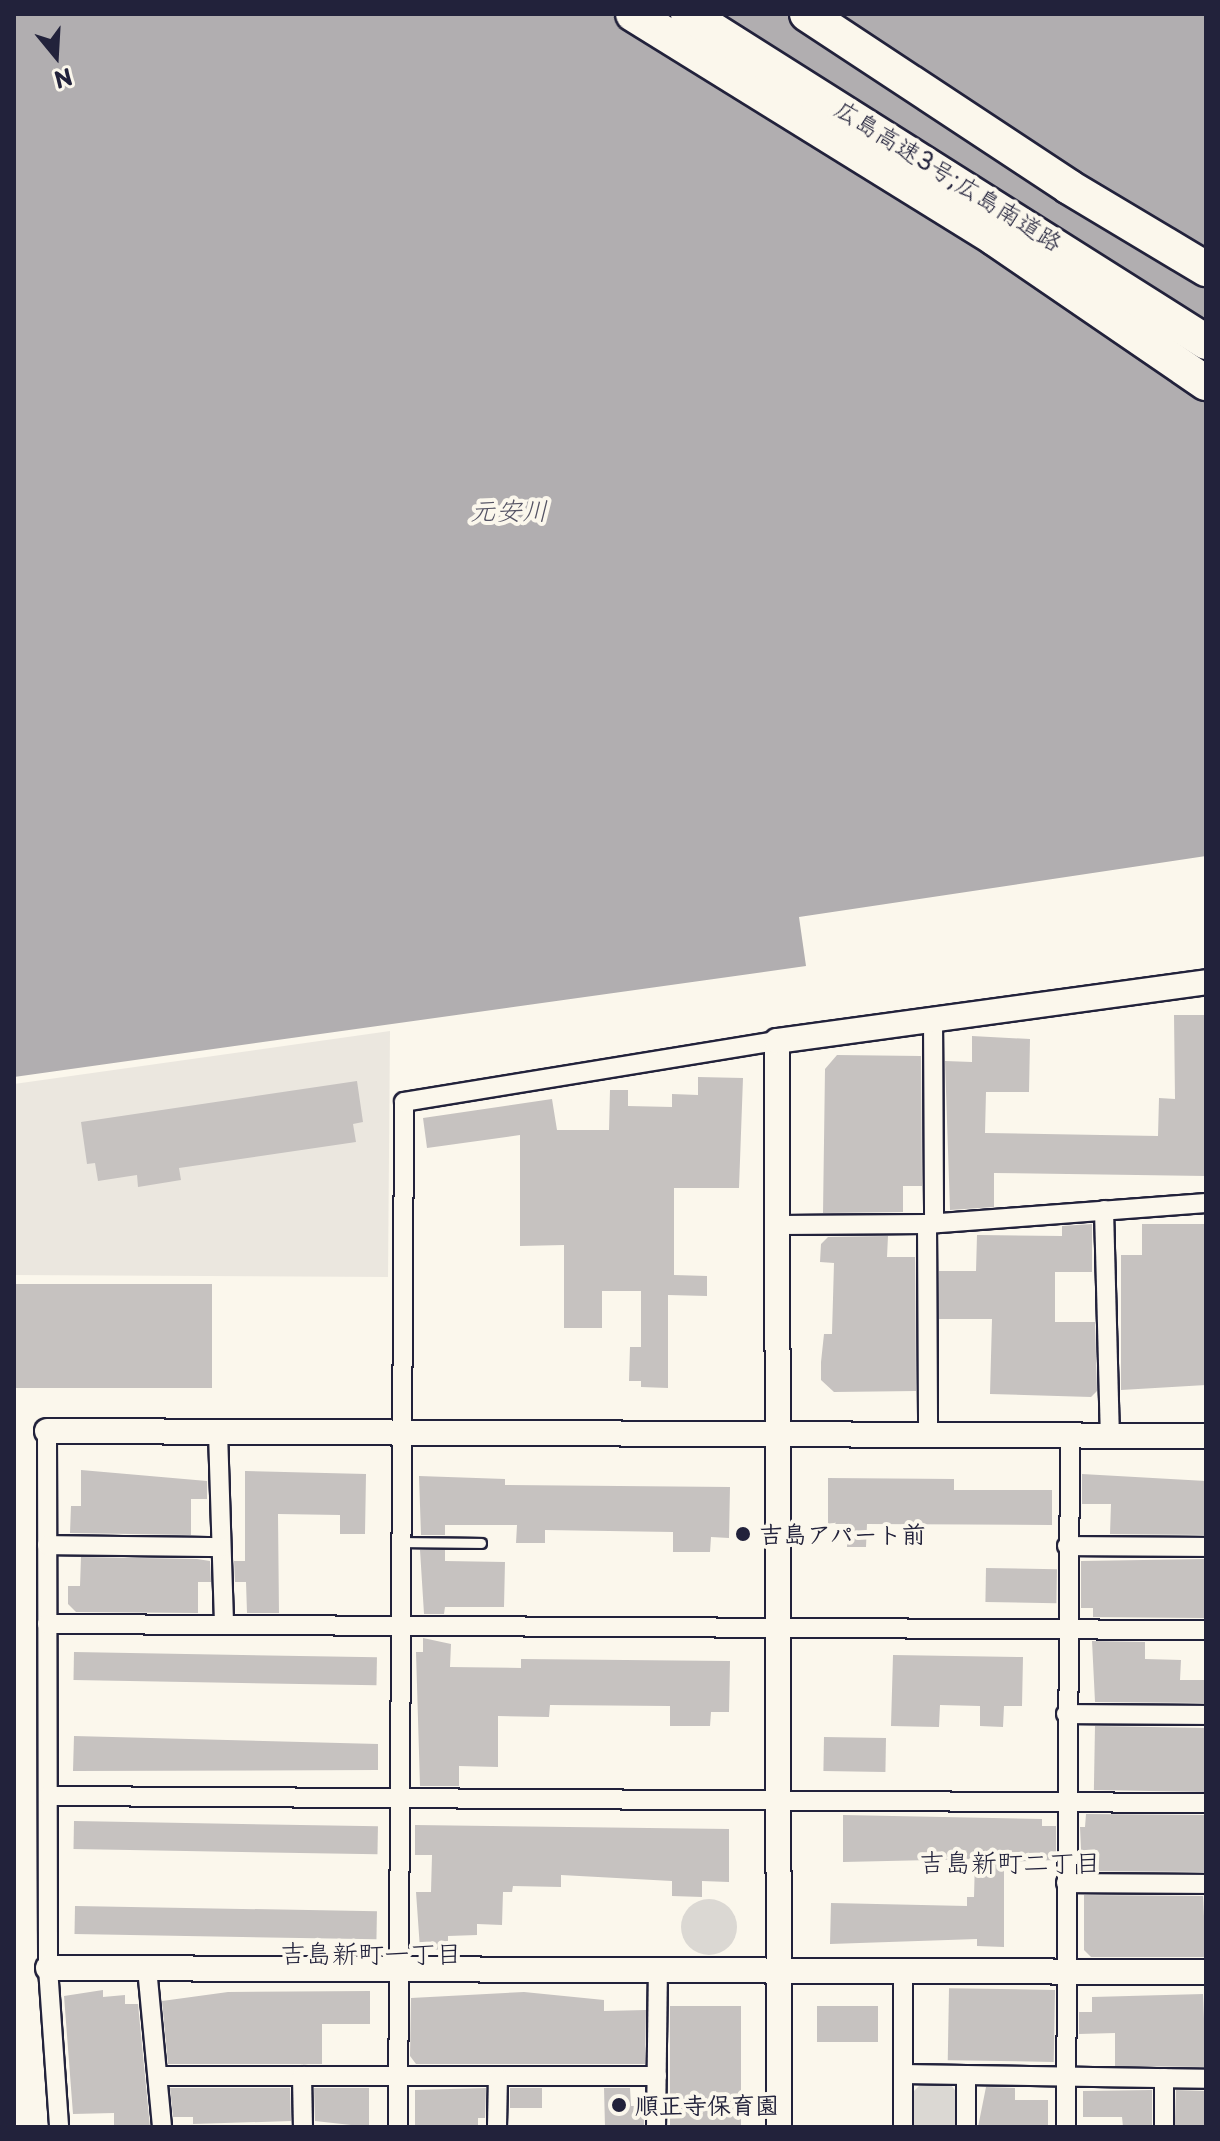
<!DOCTYPE html>
<html>
<head>
<meta charset="utf-8">
<style>
  body { margin:0 }
  #map { position:relative; width:1220px; height:2141px; overflow:hidden; background:#fbf7ec; font-family:"Playpen Sans","Klee One",sans-serif }
  div>[style] { position:absolute }
  [style*='--x'] { left:calc(var(--x)*1px); top:calc(var(--y)*1px); width:calc(var(--w)*1px); rotate:calc(var(--a)*1deg) }
  .built>* { inset:0; background:#ebe7df }
  .green>* { inset:0; background:#dbd8d3 }
  .round { border-radius:50% }
  .water>* { inset:0; background:#b1aeb0 }
  .building>* { inset:0; background:#c6c2c0; transform-origin:0 0 }
  .roads { filter:drop-shadow(2px 0 #22223b) drop-shadow(-2px 0 #22223b) drop-shadow(0 2px #22223b) drop-shadow(0 -2px #22223b) }
  .service>* { height:9px; margin:-4.5px; padding:0 4.5px; transform-origin:4.5px; border-radius:4.5px; background:#fbf7ec }
  .minor>* { height:18px; margin:-9px; padding:0 9px; transform-origin:9px; border-radius:9px; background:#fbf7ec }
  .tertiary>* { height:24px; margin:-12px; padding:0 12px; transform-origin:12px; border-radius:12px; background:#fbf7ec }
  .motorway>* { height:34px; margin:-17px; padding:0 17px; transform-origin:17px; border-radius:17px; background:#fbf7ec }
  .dots>* { width:22px; height:22px; translate:-50% -50%; box-sizing:border-box; border:4px solid #fbf7ec; border-radius:50% }
  span { translate:-50% -50%; white-space:nowrap; text-align:center; line-height:1.15; -webkit-text-stroke:8px #fbf7ec; paint-order:stroke }
  .street-label { font-size:24px; color:#22223b }
  .poi-label { font-size:24px; color:#22223b; font-weight:700 }
  .left { translate:0 -50%; text-align:left }
  .water-label { font-size:26px; color:#545364; font-style:italic }
  .neighbourhood-label { font-size:26px; color:#22223b }
  .frame { position:absolute; inset:0; border:16px solid #22223b; pointer-events:none }
  .north { position:absolute; left:16px; top:16px; width:80px; height:80px; -webkit-text-stroke:6px #fbf7ec; paint-order:stroke; rotate:162deg; font-size:22px; font-weight:700; line-height:32px; text-align:center; color:#22223b }
  .north::after { content:''; display:block; margin:auto; width:28px; height:36px; background:#22223b; clip-path:polygon(50% 0,100% 100%,50% 72%,0 100%) }
</style>
</head>
<body>
<div id="map">
  <div class="built">
    <div style="clip-path:polygon(390px 1031px,388px 1277px,14px 1275px,14px 1084px)"></div>
  </div>
  <div class="green">
    <div class="round" style="left:681px;top:1899px;width:56px;height:56px"></div>
    <div style="clip-path:polygon(951px 2085px,960px 2097px,961px 2127px,908px 2127px,908px 2097px,919px 2086px)"></div>
  </div>
  <div class="water">
    <div style="clip-path:polygon(14px 14px,1206px 14px,1206px 856px,799px 917px,806px 966px,14px 1077px)"></div>
  </div>
  <div class="building">
    <div style="clip-path:polygon(1174px 1015px,1206px 1015px,1206px 1176px,994px 1173px,994px 1207px,950px 1210px,945px 1061px,972px 1062px,972px 1036px,1030px 1039px,1029px 1092px,986px 1092px,985px 1133px,1158px 1136px,1159px 1098px,1175px 1099px)"></div>
    <div style="clip-path:polygon(837px 1055px,921px 1056px,922px 1186px,903px 1186px,903px 1212px,823px 1213px,825px 1069px)"></div>
    <div style="clip-path:polygon(698px 1077px,743px 1078px,739px 1188px,674px 1188px,674px 1275px,707px 1276px,707px 1296px,668px 1295px,668px 1388px,641px 1387px,641px 1381px,629px 1381px,630px 1347px,641px 1347px,641px 1291px,602px 1291px,602px 1328px,564px 1328px,564px 1245px,520px 1246px,520px 1135px,427px 1148px,423px 1118px,552px 1099px,557px 1130px,609px 1130px,610px 1090px,628px 1090px,628px 1106px,672px 1107px,672px 1094px,698px 1095px)"></div>
    <div style="clip-path:polygon(357px 1081px,363px 1122px,353px 1124px,356px 1142px,179px 1168px,181px 1180px,138px 1187px,137px 1175px,98px 1181px,95px 1163px,87px 1164px,81px 1122px)"></div>
    <div style="clip-path:polygon(1092px 1224px,1092px 1272px,1055px 1272px,1055px 1322px,1095px 1322px,1097px 1391px,1091px 1397px,990px 1394px,992px 1319px,939px 1319px,939px 1271px,976px 1271px,977px 1235px,1062px 1236px,1062px 1226px)"></div>
    <div style="clip-path:polygon(1142px 1224px,1206px 1224px,1206px 1385px,1121px 1390px,1121px 1255px,1142px 1255px)"></div>
    <div style="clip-path:polygon(888px 1236px,887px 1257px,915px 1257px,916px 1391px,834px 1392px,821px 1380px,821px 1362px,824px 1334px,832px 1334px,834px 1263px,820px 1262px,821px 1244px,828px 1237px)"></div>
    <div style="left:14px;top:1284px;width:198px;height:104px"></div>
    <div style="clip-path:polygon(81px 1470px,207px 1481px,207px 1499px,191px 1499px,191px 1535px,70px 1533px,71px 1506px,81px 1506px)"></div>
    <div style="clip-path:polygon(245px 1471px,366px 1474px,365px 1534px,340px 1534px,340px 1515px,278px 1514px,279px 1613px,247px 1613px,246px 1582px,235px 1582px,234px 1561px,245px 1561px)"></div>
    <div style="clip-path:polygon(1082px 1474px,1206px 1481px,1206px 1535px,1110px 1534px,1111px 1504px,1082px 1504px)"></div>
    <div style="clip-path:polygon(419px 1476px,505px 1479px,505px 1485px,730px 1487px,729px 1538px,711px 1537px,710px 1552px,673px 1552px,673px 1532px,545px 1530px,545px 1543px,516px 1543px,517px 1525px,445px 1525px,445px 1535px,421px 1535px)"></div>
    <div style="clip-path:polygon(828px 1478px,954px 1479px,954px 1490px,1052px 1490px,1052px 1525px,867px 1524px,866px 1547px,847px 1547px,848px 1524px,828px 1524px)"></div>
    <div style="clip-path:polygon(420px 1550px,445px 1550px,445px 1561px,505px 1562px,504px 1607px,445px 1607px,444px 1614px,424px 1614px)"></div>
    <div style="clip-path:polygon(81px 1557px,197px 1559px,210px 1561px,211px 1582px,198px 1582px,198px 1613px,76px 1612px,68px 1604px,68px 1586px,80px 1586px)"></div>
    <div style="clip-path:polygon(1206px 1559px,1206px 1618px,1093px 1617px,1093px 1608px,1081px 1608px,1081px 1561px)"></div>
    <div style="left:986px;top:1568px;width:71px;height:34px;rotate:1deg"></div>
    <div style="clip-path:polygon(423px 1638px,451px 1644px,450px 1667px,521px 1668px,521px 1659px,730px 1661px,729px 1712px,711px 1712px,710px 1726px,670px 1726px,670px 1706px,550px 1705px,549px 1717px,498px 1716px,498px 1767px,459px 1766px,459px 1786px,420px 1786px,416px 1652px,423px 1652px)"></div>
    <div style="clip-path:polygon(1092px 1641px,1145px 1642px,1145px 1659px,1181px 1660px,1180px 1680px,1206px 1680px,1206px 1703px,1095px 1702px)"></div>
    <div style="left:74px;top:1652px;width:303px;height:28px;rotate:1deg"></div>
    <div style="clip-path:polygon(893px 1655px,1023px 1657px,1022px 1706px,1004px 1706px,1003px 1727px,980px 1726px,980px 1706px,940px 1705px,939px 1727px,891px 1726px)"></div>
    <div style="left:1095px;top:1726px;width:111px;height:64px;rotate:1deg"></div>
    <div style="clip-path:polygon(74px 1736px,378px 1744px,378px 1770px,73px 1771px)"></div>
    <div style="left:824px;top:1737px;width:62px;height:34px;rotate:1deg"></div>
    <div style="clip-path:polygon(1086px 1814px,1206px 1815px,1204px 1872px,1082px 1871px,1080px 1827px,1085px 1827px)"></div>
    <div style="clip-path:polygon(843px 1815px,1042px 1819px,1042px 1826px,1056px 1826px,1056px 1860px,1004px 1862px,1004px 1947px,977px 1946px,977px 1939px,830px 1944px,831px 1903px,967px 1906px,967px 1897px,974px 1897px,975px 1859px,843px 1862px)"></div>
    <div style="left:74px;top:1821px;width:304px;height:28px;rotate:1deg"></div>
    <div style="clip-path:polygon(415px 1825px,729px 1829px,729px 1882px,702px 1881px,702px 1897px,672px 1896px,672px 1881px,561px 1875px,561px 1887px,513px 1886px,512px 1892px,503px 1892px,502px 1925px,477px 1924px,477px 1935px,448px 1936px,448px 1950px,420px 1949px,416px 1892px,431px 1892px,432px 1855px,415px 1855px)"></div>
    <div style="clip-path:polygon(1084px 1895px,1203px 1896px,1206px 1957px,1091px 1957px,1084px 1950px)"></div>
    <div style="left:75px;top:1906px;width:302px;height:28px;rotate:1deg"></div>
    <div style="clip-path:polygon(103px 1990px,103px 1997px,125px 1995px,125px 2004px,138px 2004px,150px 2127px,114px 2127px,114px 2113px,73px 2114px,64px 1996px)"></div>
    <div style="left:1055px;top:1990px;width:72px;height:106px;rotate:91deg"></div>
    <div style="clip-path:polygon(370px 1991px,370px 2024px,322px 2024px,322px 2064px,168px 2064px,162px 2001px,228px 1992px)"></div>
    <div style="clip-path:polygon(524px 1992px,604px 2000px,604px 2011px,646px 2010px,645px 2064px,416px 2064px,410px 2056px,411px 1998px)"></div>
    <div style="clip-path:polygon(1203px 1994px,1206px 2067px,1115px 2066px,1115px 2033px,1079px 2034px,1079px 2012px,1092px 2012px,1092px 1997px)"></div>
    <div style="left:741px;top:2006px;width:121px;height:71px;rotate:90deg"></div>
    <div style="left:878px;top:2006px;width:36px;height:61px;rotate:90deg"></div>
    <div style="clip-path:polygon(986px 2087px,1015px 2088px,1015px 2100px,1048px 2100px,1048px 2127px,978px 2127px)"></div>
    <div style="clip-path:polygon(170px 2088px,290px 2088px,291px 2121px,193px 2124px,193px 2117px,173px 2117px)"></div>
    <div style="clip-path:polygon(314px 2088px,369px 2088px,369px 2127px,315px 2121px)"></div>
    <div style="clip-path:polygon(486px 2088px,485px 2118px,478px 2118px,478px 2127px,415px 2127px,415px 2090px)"></div>
    <div style="left:510px;top:2088px;width:32px;height:20px"></div>
    <div style="clip-path:polygon(604px 2088px,630px 2088px,631px 2106px,644px 2106px,644px 2127px,605px 2127px)"></div>
    <div style="clip-path:polygon(1152px 2090px,1152px 2127px,1123px 2127px,1122px 2117px,1083px 2117px,1083px 2091px)"></div>
    <div style="left:1176px;top:2090px;width:30px;height:37px;rotate:2deg"></div>
  </div>
  <div class="roads">
    <div class="service">
      <div style="--x:401;--y:1542;--w:80;--a:0.7"></div>
    </div>
    <div class="minor">
      <div style="--x:933;--y:1017;--w:206;--a:89.7"></div>
      <div style="--x:1104;--y:1210;--w:227;--a:88.5"></div>
      <div style="--x:927;--y:1224;--w:211;--a:89.7"></div>
      <div style="--x:781;--y:1225;--w:146;--a:-0.4"></div>
      <div style="--x:927;--y:1224;--w:280;--a:-4.3"></div>
      <div style="--x:47;--y:1431;--w:537;--a:89.89"></div>
      <div style="--x:48;--y:1968;--w:159;--a:86"></div>
      <div style="--x:218;--y:1432;--w:193;--a:88.2"></div>
      <div style="--x:47;--y:1545;--w:174;--a:0.7"></div>
      <div style="--x:1067;--y:1546;--w:139;--a:0.4"></div>
      <div style="--x:47;--y:1624;--w:1159;--a:0.3"></div>
      <div style="--x:1066;--y:1714;--w:140;--a:0.4"></div>
      <div style="--x:48;--y:1796;--w:1158;--a:0.35"></div>
      <div style="--x:1066;--y:1883;--w:140;--a:0.4"></div>
      <div style="--x:147;--y:1968;--w:160;--a:84.6"></div>
      <div style="--x:903;--y:1971;--w:156;--a:90"></div>
      <div style="--x:903;--y:2074;--w:303;--a:0.9"></div>
      <div style="--x:160;--y:2076;--w:497;--a:0"></div>
      <div style="--x:302;--y:2076;--w:51;--a:88.9"></div>
      <div style="--x:398;--y:2127;--w:1025;--a:-89.66"></div>
      <div style="--x:404;--y:1102;--w:378;--a:-9.3"></div>
      <div style="--x:497;--y:2127;--w:50;--a:-88.9"></div>
      <div style="--x:656;--y:2127;--w:157;--a:-89.3"></div>
      <div style="--x:966;--y:2127;--w:52;--a:-90"></div>
      <div style="--x:1066;--y:2127;--w:691;--a:-89.67"></div>
      <div style="--x:1164;--y:2127;--w:49;--a:-90"></div>
    </div>
    <div class="tertiary">
      <div style="--x:47;--y:1431;--w:1159;--a:0.25"></div>
      <div style="--x:48;--y:1968;--w:1158;--a:0.2"></div>
      <div style="--x:779;--y:2127;--w:1086;--a:-90.11"></div>
      <div style="--x:777;--y:1041;--w:433;--a:-7.8"></div>
    </div>
    <div class="motorway">
      <div style="--x:633;--y:14;--w:425;--a:31.8"></div>
      <div style="--x:994;--y:238;--w:257;--a:34.4"></div>
      <div style="--x:688;--y:14;--w:613;--a:32.34"></div>
      <div style="--x:807;--y:14;--w:314;--a:33.4"></div>
      <div style="--x:1069;--y:187;--w:160;--a:30.9"></div>
    </div>
  </div>
  <div class="dots">
    <div style="left:743px;top:1534px;background:#22223b"></div>
    <div style="left:619px;top:2105px;background:#22223b"></div>
  </div>
  <div class="street-label">
    <span style="left:949px;top:175px;rotate:32deg">広島高速3号;広島南道路</span>
  </div>
  <div class="poi-label">
    <span class="left" style="left:759px;top:1534px">吉島アパート前</span>
    <span class="left" style="left:635px;top:2105px">順正寺保育園</span>
  </div>
  <div class="water-label">
    <span style="left:509px;top:510px">元安川</span>
  </div>
  <div class="neighbourhood-label">
    <span style="left:1010px;top:1862px">吉島新町二丁目</span>
    <span style="left:371px;top:1953px">吉島新町一丁目</span>
  </div>
  <div class="frame"></div>
  <div class="north">N</div>
</div>
</body>
</html>
